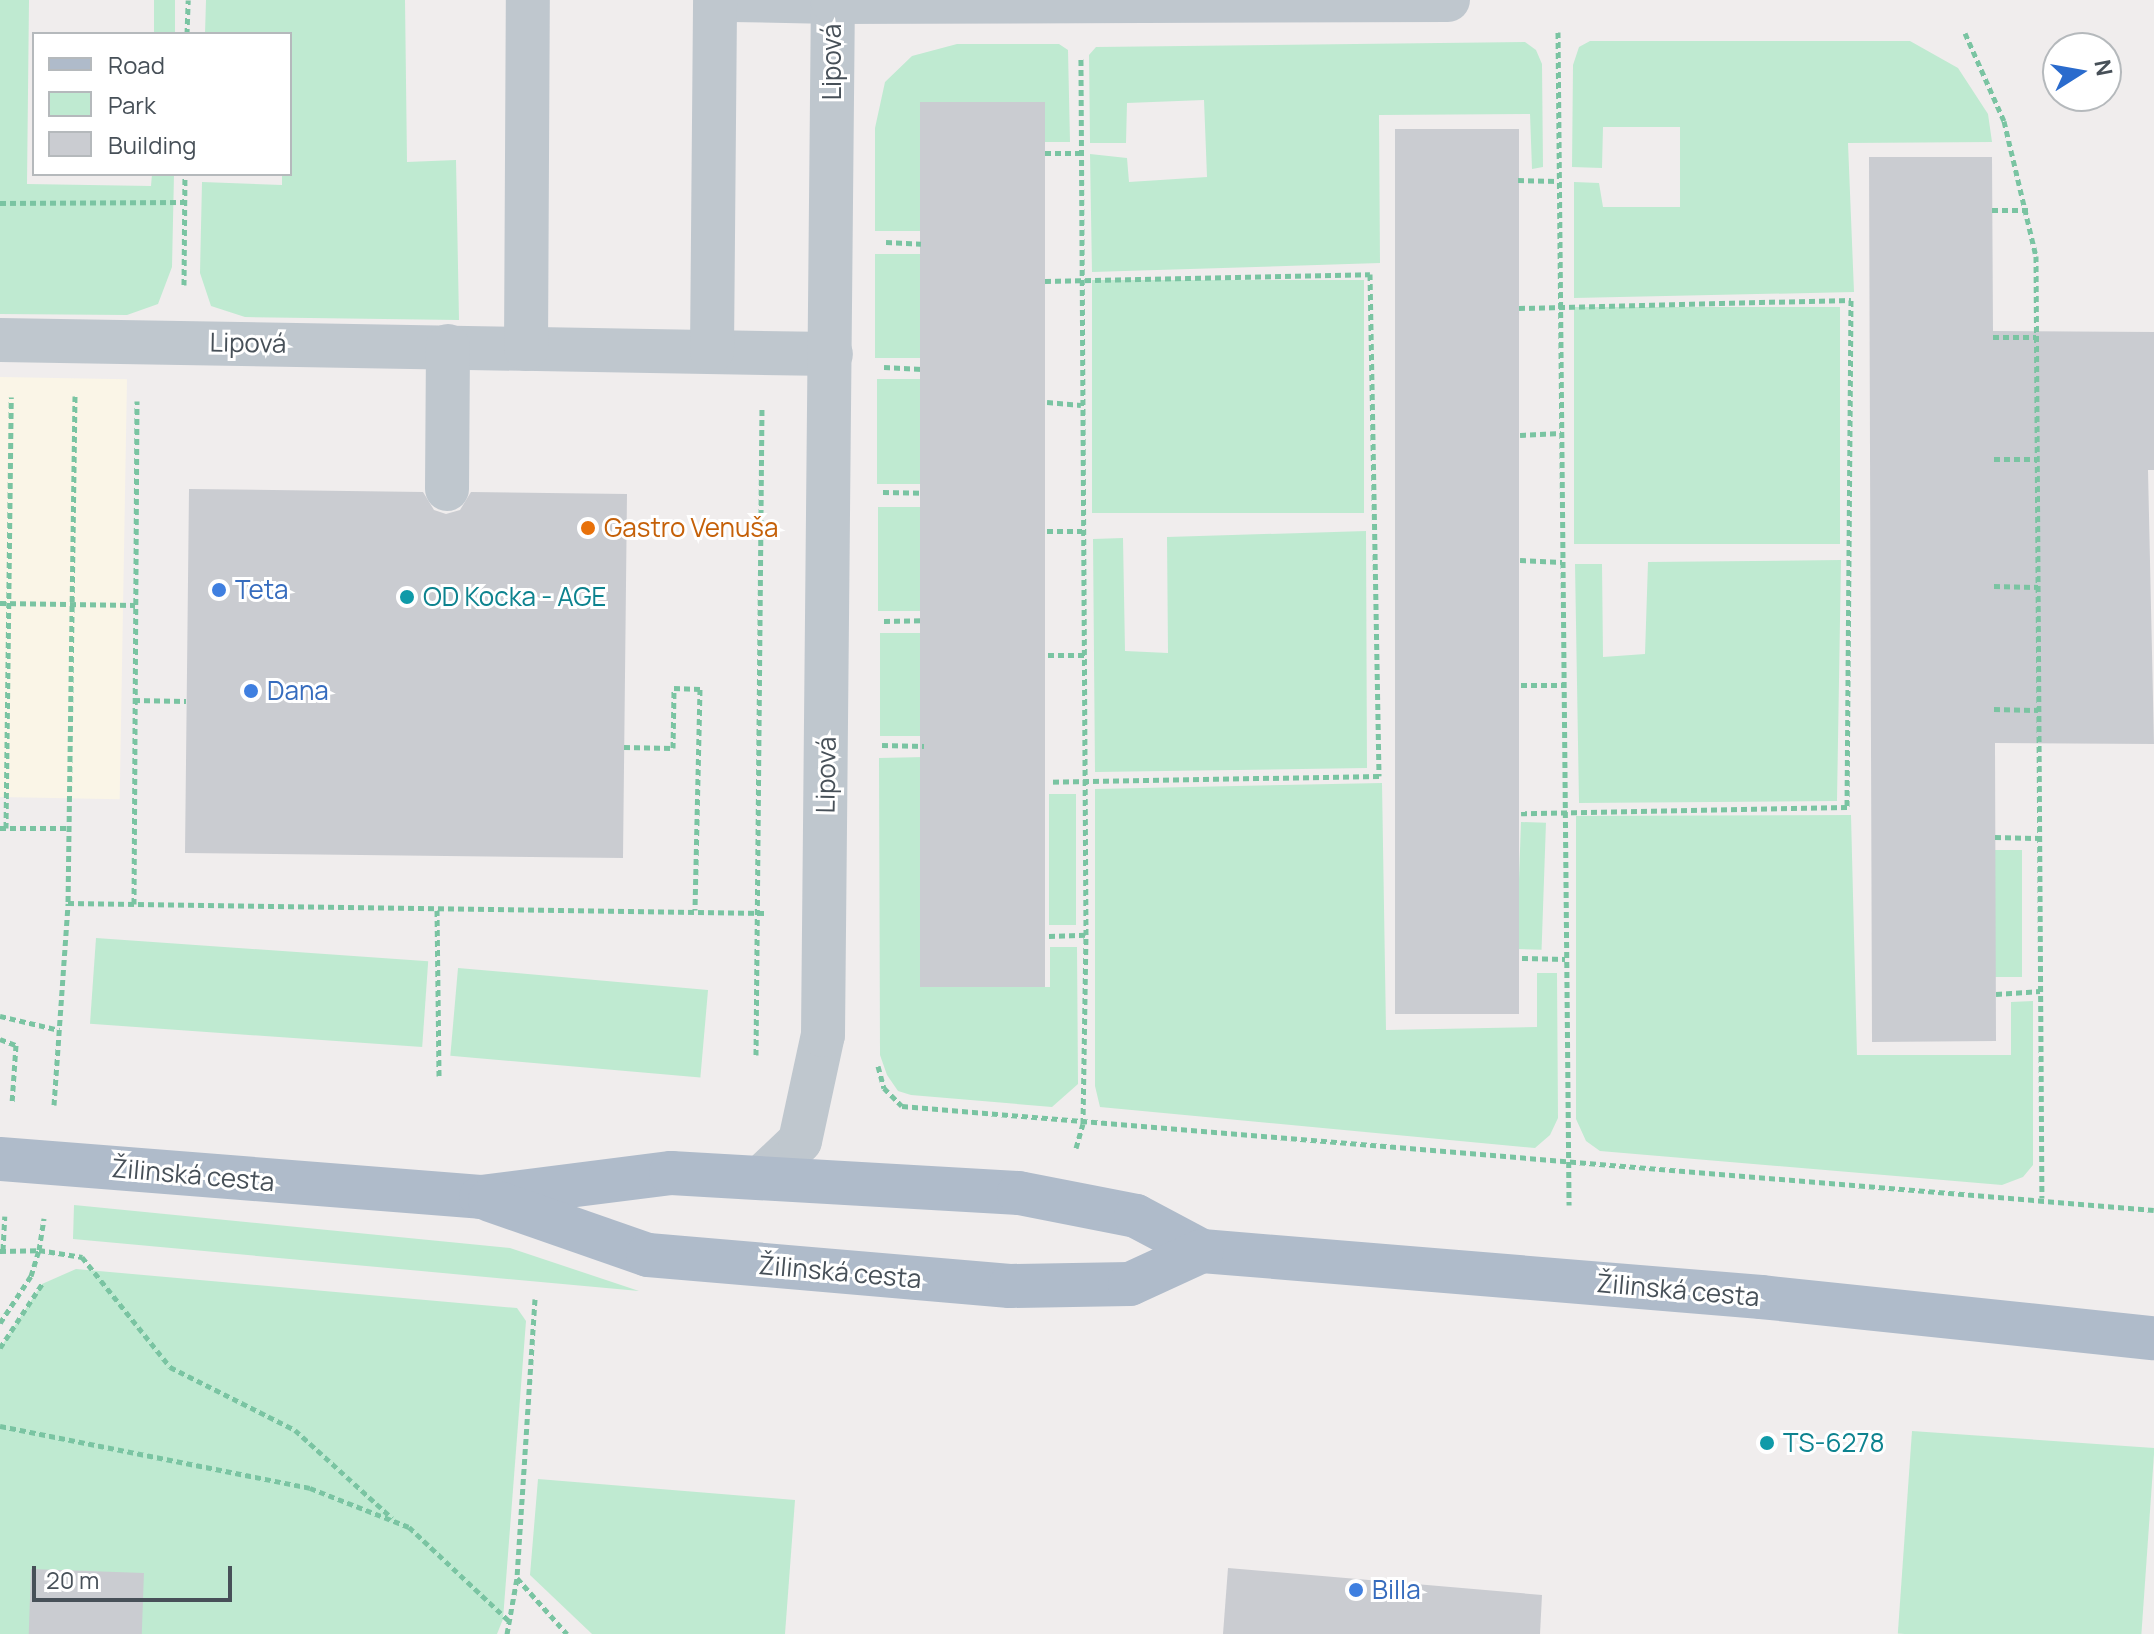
<!DOCTYPE html>
<html>
<head>
<meta charset="utf-8">
<style>
  body { margin:0 }
  #map { position:relative; width:2154px; height:1634px; overflow:hidden; background:#f0eded; font-family:Manrope,sans-serif }
  div>[style] { position:absolute }
  [style*='--x'] { left:calc(var(--x)*1px); top:calc(var(--y)*1px); width:calc(var(--w)*1px); rotate:calc(var(--a)*1deg) }
  .commercial>* { inset:0; background:#faf5e7; transform-origin:0 0 }
  .green>* { inset:0; background:#bfead1; transform-origin:0 0 }
  .building>* { inset:0; background:#caccd1; transform-origin:0 0 }
  .path>* { height:5px; margin-top:-2.5px; transform-origin:0; background:repeating-linear-gradient(90deg,#7ac4a2 0 6px,transparent 0 10px) }
  .minor>* { height:44px; margin:-22px; padding:0 22px; transform-origin:22px; border-radius:22px; background:#bfc7ce }
  .major>* { height:44px; margin:-22px; padding:0 22px; transform-origin:22px; border-radius:22px; background:#afbbca }
  .dots>* { width:22px; height:22px; translate:-50% -50%; box-sizing:border-box; border:4px solid #fff; border-radius:50% }
  span { translate:-50% -50%; white-space:nowrap; text-align:center; line-height:1.15; -webkit-text-stroke:6px #fff; paint-order:stroke }
  .street-label { font-size:26px; color:#475058 }
  .food-label { font-size:26px; color:#c56008 }
  .left { translate:0 -50%; text-align:left }
  .shop-label { font-size:26px; color:#366cbe }
  .culture-label { font-size:26px; color:#0d838f }
  .legend { position:absolute; left:32px; top:32px; width:260px; height:144px; box-sizing:border-box; background:#fff; border:2px solid #b5b9bc; margin:0; padding:10px 14px; list-style:none; font-size:24px; color:#475058 }
  .legend li { display:flex; align-items:center; gap:16px; height:40px }
  .legend b { width:40px; border:2px solid #b5b9bc }
  .north { position:absolute; left:2042px; top:32px; width:80px; height:80px; box-sizing:border-box; background:#fff; border:2px solid #b5b9bc; border-radius:50%; rotate:79deg; font-size:22px; font-weight:700; line-height:32px; text-align:center; color:#475058 }
  .north::after { content:''; display:block; margin:auto; width:28px; height:36px; background:#2a6bcd; clip-path:polygon(50% 0,100% 100%,50% 72%,0 100%) }
  .scale { position:absolute; left:32px; top:1566px; width:200px; height:36px; box-sizing:border-box; border:4px solid #475058; border-top:0; padding-left:10px; font-size:24px; line-height:28px; white-space:nowrap; color:#475058; -webkit-text-stroke:6px #fff; paint-order:stroke }
</style>
</head>
<body>
<div id="map">
  <div class="commercial">
    <div style="left:0;top:377px;width:127px;height:420px;rotate:1deg"></div>
  </div>
  <div class="green">
    <div style="clip-path:polygon(0 0,29px 0,27px 184px,151px 186px,152px 174px,174px 174px,172px 267px,158px 304px,127px 315px,0 314px)"></div>
    <div style="left:154px;top:0;width:21px;height:34px"></div>
    <div style="clip-path:polygon(206px 0,405px 0,407px 162px,456px 160px,459px 320px,245px 317px,211px 306px,200px 273px,202px 182px,282px 185px,282px 174px,290px 174px,290px 34px,205px 34px)"></div>
    <div style="clip-path:polygon(1590px 41px,1910px 41px,1958px 68px,1988px 114px,1992px 142px,1848px 143px,1854px 292px,1574px 298px,1574px 182px,1599px 183px,1603px 207px,1680px 207px,1680px 127px,1603px 127px,1602px 168px,1572px 167px,1573px 65px,1579px 47px)"></div>
    <div style="clip-path:polygon(1525px 42px,1536px 50px,1542px 64px,1543px 167px,1532px 169px,1530px 114px,1379px 115px,1380px 263px,1092px 272px,1090px 154px,1127px 158px,1129px 182px,1207px 177px,1204px 100px,1127px 103px,1126px 143px,1090px 143px,1089px 55px,1096px 47px)"></div>
    <div style="clip-path:polygon(957px 44px,1059px 44px,1068px 50px,1070px 142px,1045px 142px,1045px 102px,920px 103px,921px 231px,875px 231px,875px 128px,885px 82px,912px 56px)"></div>
    <div style="left:875px;top:254px;width:46px;height:104px"></div>
    <div style="left:1364px;top:280px;width:233px;height:272px;rotate:90deg"></div>
    <div style="left:1840px;top:307px;width:237px;height:266px;rotate:90deg"></div>
    <div style="left:877px;top:379px;width:45px;height:105px"></div>
    <div style="left:878px;top:507px;width:45px;height:104px"></div>
    <div style="clip-path:polygon(1366px 531px,1367px 768px,1095px 772px,1093px 539px,1123px 538px,1125px 651px,1168px 653px,1167px 537px)"></div>
    <div style="clip-path:polygon(1841px 560px,1837px 801px,1579px 803px,1575px 564px,1602px 564px,1603px 657px,1645px 654px,1648px 562px)"></div>
    <div style="left:880px;top:633px;width:44px;height:103px"></div>
    <div style="clip-path:polygon(924px 757px,926px 987px,1050px 987px,1050px 947px,1077px 947px,1078px 1084px,1052px 1107px,911px 1095px,898px 1091px,887px 1075px,880px 1055px,879px 758px)"></div>
    <div style="clip-path:polygon(1382px 783px,1386px 1030px,1537px 1027px,1537px 973px,1557px 973px,1558px 1118px,1550px 1135px,1535px 1148px,1100px 1107px,1095px 1086px,1095px 789px)"></div>
    <div style="left:1049px;top:794px;width:27px;height:131px"></div>
    <div style="clip-path:polygon(1851px 815px,1857px 1055px,2011px 1055px,2011px 1002px,2033px 1001px,2033px 1165px,2023px 1177px,2002px 1185px,1600px 1151px,1586px 1141px,1576px 1119px,1576px 816px)"></div>
    <div style="left:1521px;top:822px;width:25px;height:127px;rotate:2deg"></div>
    <div style="left:1995px;top:850px;width:27px;height:127px"></div>
    <div style="left:96px;top:938px;width:333px;height:86px;rotate:4deg"></div>
    <div style="left:458px;top:968px;width:251px;height:88px;rotate:5deg"></div>
    <div style="clip-path:polygon(74px 1205px,510px 1248px,639px 1291px,73px 1239px)"></div>
    <div style="clip-path:polygon(76px 1269px,517px 1308px,526px 1321px,503px 1619px,497px 1634px,0 1634px,0 1348px,42px 1284px)"></div>
    <div style="left:1912px;top:1431px;width:243px;height:203px;rotate:4deg"></div>
    <div style="clip-path:polygon(538px 1479px,795px 1500px,785px 1634px,592px 1634px,530px 1575px)"></div>
  </div>
  <div class="building">
    <div style="left:1045px;top:102px;width:885px;height:125px;rotate:90deg"></div>
    <div style="left:1395px;top:129px;width:124px;height:885px"></div>
    <div style="clip-path:polygon(1869px 157px,1992px 157px,1993px 331px,2154px 332px,2154px 470px,2148px 470px,2154px 744px,1995px 743px,1996px 1041px,1872px 1042px)"></div>
    <div style="clip-path:polygon(189px 489px,423px 492px,434px 510px,446px 514px,460px 510px,471px 492px,627px 494px,623px 858px,185px 853px)"></div>
    <div style="clip-path:polygon(1228px 1568px,1542px 1595px,1540px 1634px,1223px 1634px)"></div>
    <div style="left:31px;top:1569px;width:113px;height:65px;rotate:2deg"></div>
  </div>
  <div class="path">
    <div style="--x:1558;--y:32;--w:1173;--a:89.46"></div>
    <div style="--x:1965;--y:33;--w:96;--a:66.1"></div>
    <div style="--x:2004;--y:121;--w:139;--a:76.7"></div>
    <div style="--x:2036;--y:256;--w:942;--a:89.64"></div>
    <div style="--x:187;--y:34;--w:34;--a:-88"></div>
    <div style="--x:1045;--y:153;--w:34;--a:0"></div>
    <div style="--x:1518;--y:180;--w:40;--a:1.4"></div>
    <div style="--x:0;--y:203;--w:185;--a:-0.3"></div>
    <div style="--x:1992;--y:210;--w:36;--a:0"></div>
    <div style="--x:886;--y:242;--w:35;--a:3"></div>
    <div style="--x:1045;--y:281;--w:325;--a:-1.2"></div>
    <div style="--x:1370;--y:274;--w:502;--a:88.97"></div>
    <div style="--x:1379;--y:776;--w:330;--a:179"></div>
    <div style="--x:184;--y:285;--w:111;--a:-89.5"></div>
    <div style="--x:1519;--y:308;--w:332;--a:-1.4"></div>
    <div style="--x:1851;--y:300;--w:507;--a:90.45"></div>
    <div style="--x:1847;--y:807;--w:326;--a:178.9"></div>
    <div style="--x:1993;--y:337;--w:43;--a:0"></div>
    <div style="--x:884;--y:367;--w:38;--a:3"></div>
    <div style="--x:75;--y:396;--w:507;--a:90.79"></div>
    <div style="--x:68;--y:903;--w:700;--a:0.82"></div>
    <div style="--x:1047;--y:402;--w:34;--a:5"></div>
    <div style="--x:1520;--y:435;--w:41;--a:-2.8"></div>
    <div style="--x:1994;--y:459;--w:43;--a:0"></div>
    <div style="--x:883;--y:492;--w:39;--a:1"></div>
    <div style="--x:1047;--y:531;--w:35;--a:0"></div>
    <div style="--x:1520;--y:560;--w:42;--a:2.7"></div>
    <div style="--x:1994;--y:586;--w:44;--a:1.3"></div>
    <div style="--x:0;--y:603;--w:135;--a:0.8"></div>
    <div style="--x:884;--y:621;--w:39;--a:-1"></div>
    <div style="--x:1048;--y:655;--w:37;--a:0"></div>
    <div style="--x:1521;--y:685;--w:43;--a:0"></div>
    <div style="--x:134;--y:700;--w:52;--a:1.1"></div>
    <div style="--x:1994;--y:709;--w:44;--a:1.3"></div>
    <div style="--x:882;--y:745;--w:42;--a:1.4"></div>
    <div style="--x:624;--y:747;--w:49;--a:1.2"></div>
    <div style="--x:673;--y:748;--w:60;--a:-89"></div>
    <div style="--x:674;--y:688;--w:26;--a:2"></div>
    <div style="--x:700;--y:689;--w:221;--a:91.3"></div>
    <div style="--x:0;--y:828;--w:70;--a:0"></div>
    <div style="--x:6;--y:828;--w:431;--a:-89.3"></div>
    <div style="--x:1995;--y:837;--w:44;--a:1.3"></div>
    <div style="--x:134;--y:904;--w:503;--a:-89.66"></div>
    <div style="--x:437;--y:910;--w:166;--a:89.3"></div>
    <div style="--x:1049;--y:936;--w:37;--a:-2"></div>
    <div style="--x:1522;--y:958;--w:43;--a:1.3"></div>
    <div style="--x:1996;--y:994;--w:44;--a:-3.9"></div>
    <div style="--x:0;--y:1016;--w:61;--a:13.3"></div>
    <div style="--x:0;--y:1039;--w:17;--a:21"></div>
    <div style="--x:16;--y:1045;--w:58;--a:93.9"></div>
    <div style="--x:756;--y:1055;--w:646;--a:-89.47"></div>
    <div style="--x:878;--y:1066;--w:23;--a:75"></div>
    <div style="--x:884;--y:1088;--w:25;--a:45"></div>
    <div style="--x:902;--y:1106;--w:1256;--a:4.75"></div>
    <div style="--x:54;--y:1105;--w:202;--a:-86"></div>
    <div style="--x:1076;--y:1148;--w:25;--a:-74"></div>
    <div style="--x:1083;--y:1124;--w:189;--a:-89.1"></div>
    <div style="--x:1086;--y:935;--w:876;--a:-90.33"></div>
    <div style="--x:3;--y:1250;--w:34;--a:-87"></div>
    <div style="--x:0;--y:1251;--w:39;--a:-1"></div>
    <div style="--x:39;--y:1250;--w:32;--a:-81"></div>
    <div style="--x:535;--y:1299;--w:280;--a:93.7"></div>
    <div style="--x:517;--y:1578;--w:75;--a:48.2"></div>
    <div style="--x:0;--y:1323;--w:56;--a:-56.6"></div>
    <div style="--x:31;--y:1276;--w:27;--a:-73"></div>
    <div style="--x:39;--y:1250;--w:44;--a:9.2"></div>
    <div style="--x:82;--y:1257;--w:141;--a:51.3"></div>
    <div style="--x:170;--y:1367;--w:140;--a:26.7"></div>
    <div style="--x:295;--y:1430;--w:131;--a:42.2"></div>
    <div style="--x:0;--y:1348;--w:77;--a:-56.7"></div>
    <div style="--x:0;--y:1426;--w:316;--a:11.3"></div>
    <div style="--x:310;--y:1488;--w:106;--a:21.5"></div>
    <div style="--x:409;--y:1527;--w:137;--a:43.2"></div>
    <div style="--x:507;--y:1634;--w:57;--a:-79.9"></div>
  </div>
  <div class="minor">
    <div style="--x:732;--y:0;--w:101;--a:1.1"></div>
    <div style="--x:0;--y:340;--w:831;--a:0.97"></div>
    <div style="--x:526;--y:349;--w:349;--a:-89.7"></div>
    <div style="--x:712;--y:351;--w:351;--a:-89.5"></div>
    <div style="--x:447;--y:489;--w:143;--a:-89.6"></div>
    <div style="--x:762;--y:1177;--w:52;--a:-43.5"></div>
    <div style="--x:800;--y:1141;--w:108;--a:-77.8"></div>
    <div style="--x:823;--y:1035;--w:1033;--a:-89.45"></div>
    <div style="--x:833;--y:2;--w:615;--a:-0.19"></div>
  </div>
  <div class="major">
    <div style="--x:0;--y:1159;--w:482;--a:4.5"></div>
    <div style="--x:481;--y:1197;--w:192;--a:-7.2"></div>
    <div style="--x:671;--y:1173;--w:349;--a:3.3"></div>
    <div style="--x:1019;--y:1193;--w:119;--a:11.1"></div>
    <div style="--x:1136;--y:1216;--w:75;--a:27.9"></div>
    <div style="--x:1202;--y:1251;--w:561;--a:4.7"></div>
    <div style="--x:1761;--y:1297;--w:395;--a:6"></div>
    <div style="--x:490;--y:1200;--w:167;--a:19.2"></div>
    <div style="--x:648;--y:1255;--w:363;--a:4.9"></div>
    <div style="--x:1010;--y:1286;--w:120;--a:-1"></div>
    <div style="--x:1130;--y:1284;--w:79;--a:-24.6"></div>
  </div>
  <div class="dots">
    <div style="left:588px;top:528px;background:#e8710a"></div>
    <div style="left:219px;top:590px;background:#3f7fe0"></div>
    <div style="left:407px;top:597px;background:#0f9aa8"></div>
    <div style="left:251px;top:691px;background:#3f7fe0"></div>
    <div style="left:1767px;top:1443px;background:#0f9aa8"></div>
    <div style="left:1356px;top:1590px;background:#3f7fe0"></div>
  </div>
  <div class="street-label">
    <span style="left:832px;top:62px;rotate:-90deg">Lipová</span>
    <span style="left:248px;top:343px;rotate:1deg">Lipová</span>
    <span style="left:826px;top:775px;rotate:-89deg">Lipová</span>
    <span style="left:193px;top:1175px;rotate:5deg">Žilinská cesta</span>
    <span style="left:840px;top:1272px;rotate:5deg">Žilinská cesta</span>
    <span style="left:1678px;top:1290px;rotate:5deg">Žilinská cesta</span>
  </div>
  <div class="food-label">
    <span class="left" style="left:604px;top:528px">Gastro Venuša</span>
  </div>
  <div class="shop-label">
    <span class="left" style="left:235px;top:590px">Teta</span>
    <span class="left" style="left:267px;top:691px">Dana</span>
    <span class="left" style="left:1372px;top:1590px">Billa</span>
  </div>
  <div class="culture-label">
    <span class="left" style="left:423px;top:597px">OD Kocka - AGE</span>
    <span class="left" style="left:1783px;top:1443px">TS-6278</span>
  </div>
  <ul class="legend">
  <li><b style="height:10px;background:#afbbca"></b>Road</li>
  <li><b style="height:22px;background:#bfead1"></b>Park</li>
  <li><b style="height:22px;background:#caccd1"></b>Building</li>
  </ul>
  <div class="north">N</div>
  <div class="scale">20 m</div>
</div>
</body>
</html>
